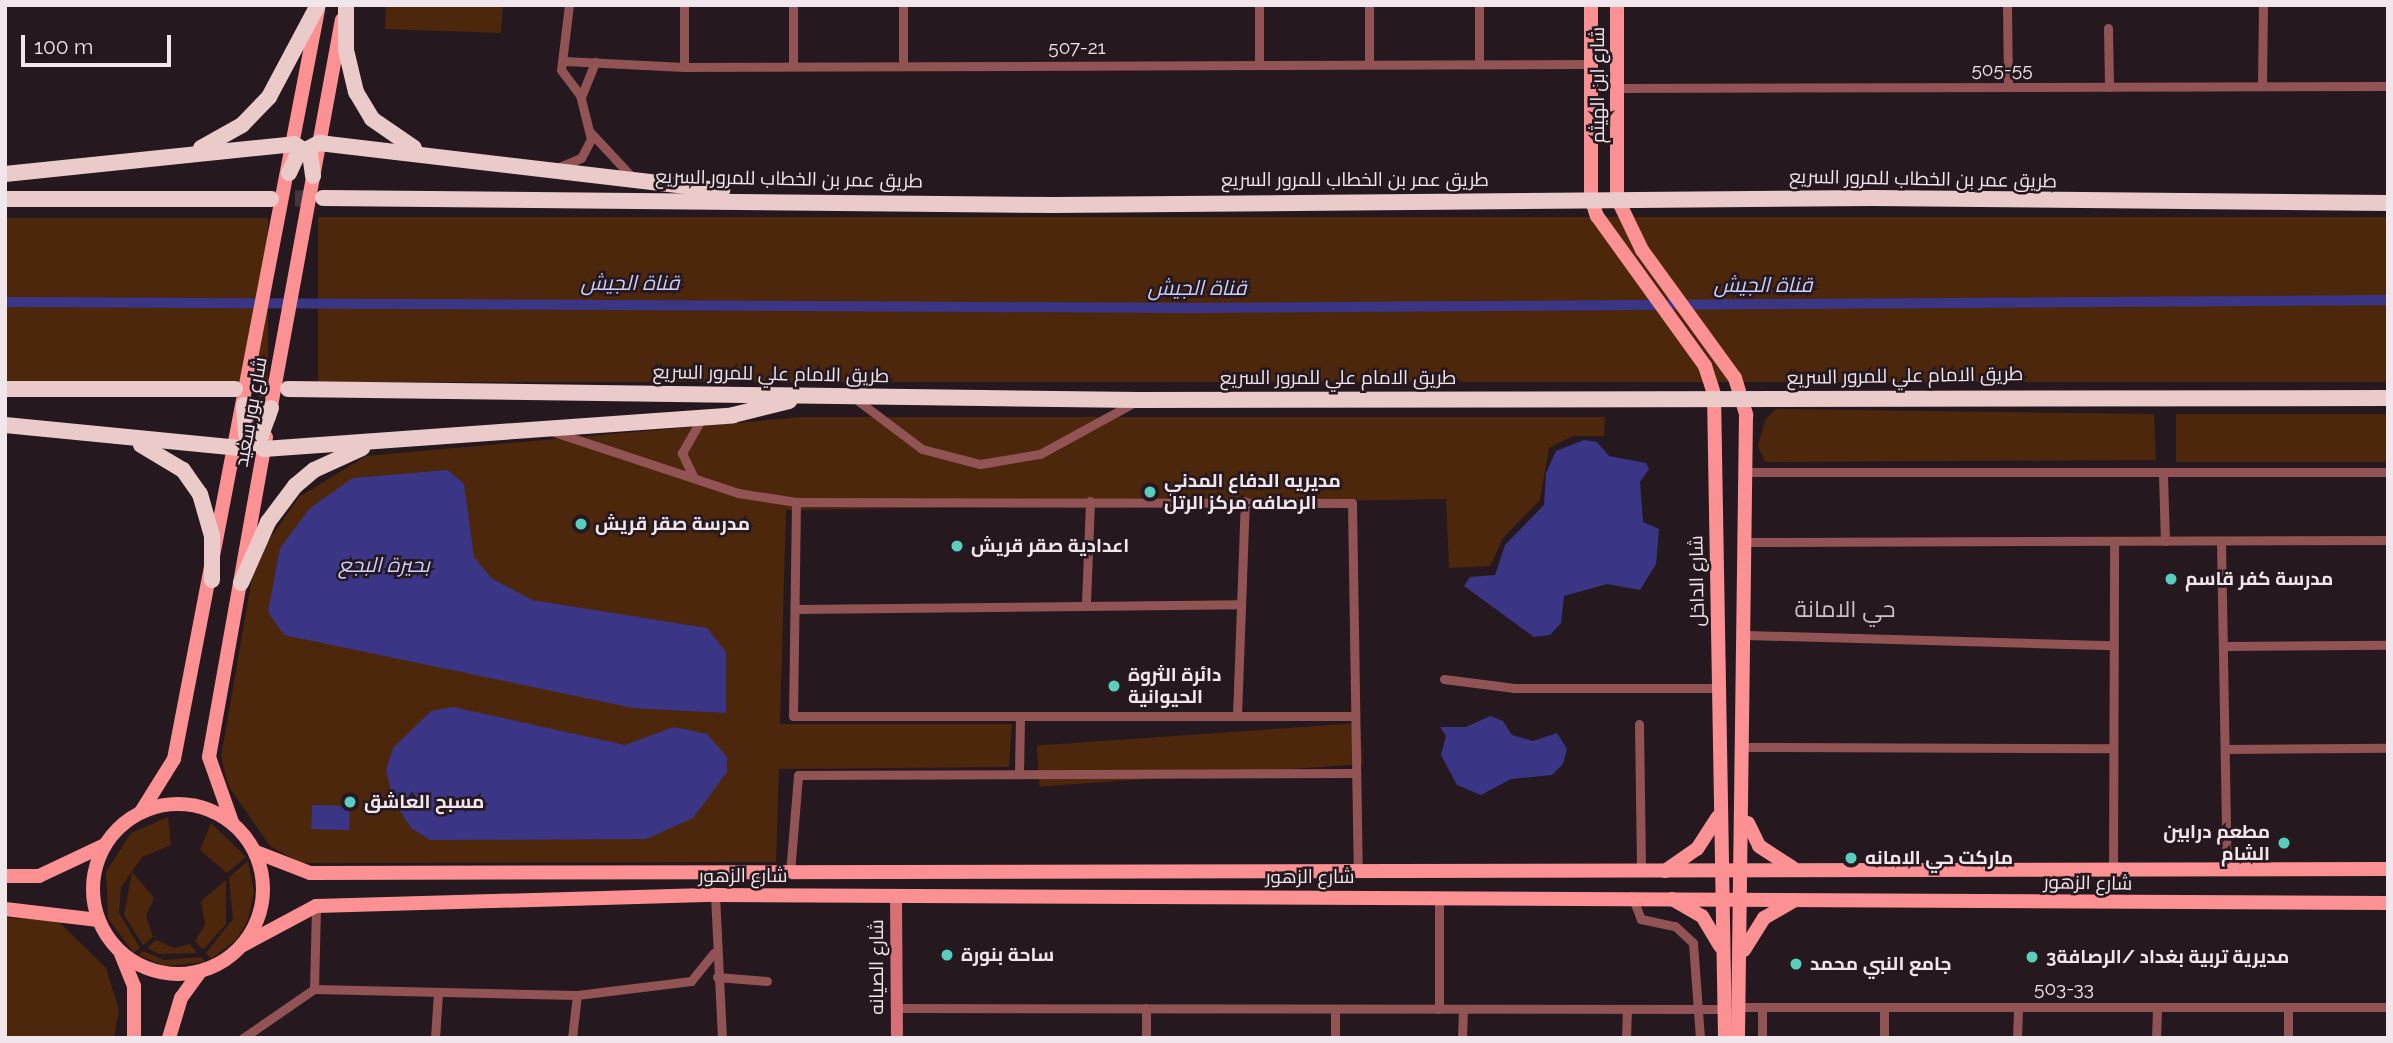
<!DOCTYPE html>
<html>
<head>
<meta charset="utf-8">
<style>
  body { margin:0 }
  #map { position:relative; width:2393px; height:1043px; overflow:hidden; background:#25181f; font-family:Raleway,Cairo,sans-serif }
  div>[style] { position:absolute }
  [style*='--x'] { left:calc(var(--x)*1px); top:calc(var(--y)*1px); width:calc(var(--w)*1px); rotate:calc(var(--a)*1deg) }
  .green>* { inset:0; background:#4d270c; transform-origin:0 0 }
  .water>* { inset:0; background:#3a3685; transform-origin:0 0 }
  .canal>* { height:10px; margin:-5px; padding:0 5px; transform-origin:5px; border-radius:5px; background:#3a3685 }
  .highway-tunnel>* { height:16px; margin-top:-8px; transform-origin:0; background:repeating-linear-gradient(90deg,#43373e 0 16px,transparent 0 24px) }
  .street>* { height:9px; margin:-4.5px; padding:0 4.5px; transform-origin:4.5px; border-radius:4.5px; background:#925354 }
  .secondary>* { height:12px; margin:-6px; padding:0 6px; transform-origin:6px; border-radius:6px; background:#d67074 }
  .primary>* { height:14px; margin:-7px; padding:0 7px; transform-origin:7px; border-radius:7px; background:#fc9194 }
  .primary>.ring { margin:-7px; padding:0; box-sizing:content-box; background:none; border:14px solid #fc9194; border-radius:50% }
  .highway>* { height:16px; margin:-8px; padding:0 8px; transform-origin:8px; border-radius:8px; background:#ebcaca }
  .dots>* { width:19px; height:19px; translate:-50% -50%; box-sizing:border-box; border:4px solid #25181f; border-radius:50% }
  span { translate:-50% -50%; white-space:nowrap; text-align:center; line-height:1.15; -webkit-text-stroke:5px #25181f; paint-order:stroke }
  .street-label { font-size:19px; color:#f0e6eb }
  .poi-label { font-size:19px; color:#f0e6eb; font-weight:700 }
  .left { translate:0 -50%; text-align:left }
  .right { translate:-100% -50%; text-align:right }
  .water-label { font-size:21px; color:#c9cefb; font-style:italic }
  .quarter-label { font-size:23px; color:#cfbec6 }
  .frame { position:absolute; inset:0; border:7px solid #f0e6eb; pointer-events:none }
  .scale { position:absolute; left:21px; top:35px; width:150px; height:32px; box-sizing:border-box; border:4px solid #f0e6eb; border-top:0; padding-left:9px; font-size:21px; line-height:24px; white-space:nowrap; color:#f0e6eb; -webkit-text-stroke:5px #25181f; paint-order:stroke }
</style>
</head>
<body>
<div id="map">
  <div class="green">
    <div style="clip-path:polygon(386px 5px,503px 5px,501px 33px,385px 29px)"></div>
    <div style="left:2388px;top:217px;width:165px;height:2070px;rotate:90deg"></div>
    <div style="left:5px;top:218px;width:263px;height:165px"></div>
    <div style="clip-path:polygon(1776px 409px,2154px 414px,2156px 460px,1765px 462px,1758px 446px,1765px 420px)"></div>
    <div style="left:2176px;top:414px;width:212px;height:48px"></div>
    <div style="clip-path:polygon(802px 417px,1605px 417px,1604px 436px,1573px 436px,1549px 448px,1540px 500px,1503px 538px,1490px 566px,1449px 568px,1446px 499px,786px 510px,780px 724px,1012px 724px,1009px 767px,779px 769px,776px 862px,300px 863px,270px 846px,229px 787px,221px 757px,255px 560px,299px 497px,366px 456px)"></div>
    <div style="left:1360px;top:723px;width:41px;height:324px;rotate:86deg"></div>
    <div style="clip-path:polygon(168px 817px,171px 845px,142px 857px,121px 887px,119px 913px,140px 948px,134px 953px,108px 918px,106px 872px,131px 833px)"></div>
    <div style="clip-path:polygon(211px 823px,246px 857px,227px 873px,200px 850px)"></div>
    <div style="clip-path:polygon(248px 861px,254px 892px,248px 920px,236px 940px,211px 959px,206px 953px,233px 919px,229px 877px)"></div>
    <div style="clip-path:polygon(132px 872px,154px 898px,146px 916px,153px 937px,143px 945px,124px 915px)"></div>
    <div style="clip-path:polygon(226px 880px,226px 924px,203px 950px,195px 941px,205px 925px,201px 901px)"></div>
    <div style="clip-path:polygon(5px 918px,57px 920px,106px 968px,119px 1010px,114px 1038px,5px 1038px)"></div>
    <div style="clip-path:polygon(156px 940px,174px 948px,190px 944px,197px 953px,159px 954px,147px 948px)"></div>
    <div style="clip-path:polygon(143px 951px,164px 960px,201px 957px,205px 962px,165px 966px,138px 955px)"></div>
  </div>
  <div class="water">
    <div style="clip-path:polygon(1584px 440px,1597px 442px,1609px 456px,1646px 463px,1649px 469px,1640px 482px,1643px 522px,1659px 529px,1656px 564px,1640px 590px,1607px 584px,1564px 596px,1561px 623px,1550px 635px,1534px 637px,1464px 586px,1470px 577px,1495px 575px,1505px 545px,1544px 505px,1546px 473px,1556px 451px)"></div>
    <div style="clip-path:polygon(448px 470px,464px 484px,474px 557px,491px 578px,532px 600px,707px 628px,726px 652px,726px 713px,633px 708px,284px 635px,268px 612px,280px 548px,310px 508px,353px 478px)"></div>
    <div style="clip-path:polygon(453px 707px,625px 745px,674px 727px,707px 734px,727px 757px,727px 772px,693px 818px,646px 839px,430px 840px,411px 828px,393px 800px,386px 770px,393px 748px,431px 711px)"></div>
    <div style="clip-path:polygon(1490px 716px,1503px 721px,1512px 735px,1533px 741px,1557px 733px,1567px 749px,1563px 764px,1552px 775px,1511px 779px,1481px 795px,1457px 785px,1441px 755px,1446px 736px,1440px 727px,1466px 727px)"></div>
    <div style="left:312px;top:805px;width:38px;height:24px;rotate:2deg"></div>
  </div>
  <div class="canal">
    <div style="--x:5;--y:302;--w:1185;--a:0.29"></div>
    <div style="--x:1190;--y:308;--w:1198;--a:-0.38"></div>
  </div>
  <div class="highway-tunnel">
    <div style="--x:271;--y:199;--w:52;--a:-1.1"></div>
    <div style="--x:235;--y:389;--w:53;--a:0"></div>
  </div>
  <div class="street">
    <div style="--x:684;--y:5;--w:62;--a:90"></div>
    <div style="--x:793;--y:5;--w:61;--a:90"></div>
    <div style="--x:903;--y:5;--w:61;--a:90"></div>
    <div style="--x:1259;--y:5;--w:59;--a:90"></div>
    <div style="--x:2007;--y:5;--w:82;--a:89.3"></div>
    <div style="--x:2108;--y:28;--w:59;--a:89"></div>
    <div style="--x:564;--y:61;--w:120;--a:2.9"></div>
    <div style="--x:684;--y:67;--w:907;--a:-0.19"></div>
    <div style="--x:1369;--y:64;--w:59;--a:-90"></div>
    <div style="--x:1479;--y:64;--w:59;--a:-90"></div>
    <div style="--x:2262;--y:86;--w:81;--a:-89.3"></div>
    <div style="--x:1617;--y:88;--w:771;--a:-0.15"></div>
    <div style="--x:581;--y:97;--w:38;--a:-68"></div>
    <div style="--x:591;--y:133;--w:62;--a:47"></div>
    <div style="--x:557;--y:168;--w:26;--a:-23"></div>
    <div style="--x:581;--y:158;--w:21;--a:-62"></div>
    <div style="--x:591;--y:139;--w:45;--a:-104"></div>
    <div style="--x:580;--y:95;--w:31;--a:-127"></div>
    <div style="--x:561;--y:70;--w:65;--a:-83"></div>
    <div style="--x:853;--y:397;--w:86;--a:37"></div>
    <div style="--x:922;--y:449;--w:60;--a:14.5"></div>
    <div style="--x:980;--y:464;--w:61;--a:-9.5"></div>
    <div style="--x:1040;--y:454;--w:106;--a:-28.7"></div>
    <div style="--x:554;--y:432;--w:194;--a:18.3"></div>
    <div style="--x:738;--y:493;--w:59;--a:8.8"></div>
    <div style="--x:796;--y:502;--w:556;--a:0.1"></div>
    <div style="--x:1352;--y:503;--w:365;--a:89.1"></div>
    <div style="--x:1747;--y:472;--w:641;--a:0"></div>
    <div style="--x:2163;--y:475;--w:66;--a:88.3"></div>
    <div style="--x:694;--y:478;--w:28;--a:-116"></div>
    <div style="--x:682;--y:453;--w:40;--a:-60.3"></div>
    <div style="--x:796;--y:502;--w:214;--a:90.8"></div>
    <div style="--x:793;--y:716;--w:558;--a:0"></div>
    <div style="--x:2221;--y:541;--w:329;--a:89"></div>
    <div style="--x:1747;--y:542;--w:641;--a:-0.18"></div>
    <div style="--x:1086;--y:602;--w:101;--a:-87.7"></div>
    <div style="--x:796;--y:609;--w:444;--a:-0.6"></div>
    <div style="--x:1747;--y:635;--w:366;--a:1.6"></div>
    <div style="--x:2226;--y:646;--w:162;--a:-0.4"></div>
    <div style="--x:1444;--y:679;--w:71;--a:7.3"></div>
    <div style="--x:1514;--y:688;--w:204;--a:0"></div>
    <div style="--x:1237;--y:716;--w:215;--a:-87.9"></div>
    <div style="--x:1639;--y:724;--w:148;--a:89.2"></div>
    <div style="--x:1746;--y:747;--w:367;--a:0.2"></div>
    <div style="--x:2225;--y:749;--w:163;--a:-0.4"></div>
    <div style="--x:1019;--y:774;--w:58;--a:-89"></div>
    <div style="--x:2113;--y:870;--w:328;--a:-89.8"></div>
    <div style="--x:790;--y:873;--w:98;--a:-85.3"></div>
    <div style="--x:798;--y:775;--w:557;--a:-0.21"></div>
    <div style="--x:715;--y:895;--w:143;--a:87.2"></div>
    <div style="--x:1632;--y:896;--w:25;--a:69"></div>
    <div style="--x:1641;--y:919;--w:35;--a:12"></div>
    <div style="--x:1675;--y:926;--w:25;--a:43"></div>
    <div style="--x:1693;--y:943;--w:95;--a:85.8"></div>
    <div style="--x:717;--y:977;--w:50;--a:4.6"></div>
    <div style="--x:314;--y:989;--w:83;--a:-88.6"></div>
    <div style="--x:1740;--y:1007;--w:648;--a:0"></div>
    <div style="--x:1884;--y:1007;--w:31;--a:90"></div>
    <div style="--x:896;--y:1008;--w:829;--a:0.07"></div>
    <div style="--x:1146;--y:1008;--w:30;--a:90"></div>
    <div style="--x:1439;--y:1009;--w:113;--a:-90"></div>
    <div style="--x:243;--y:1038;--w:86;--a:-34.6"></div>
    <div style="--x:314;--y:989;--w:263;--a:1.3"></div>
    <div style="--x:577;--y:995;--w:115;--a:-7"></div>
    <div style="--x:691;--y:981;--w:36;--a:-51"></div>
    <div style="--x:435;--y:1038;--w:45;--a:-86.2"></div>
    <div style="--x:572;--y:1038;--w:43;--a:-83.4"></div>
    <div style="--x:1335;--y:1038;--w:29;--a:-90"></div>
    <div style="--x:1462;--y:1038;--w:29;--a:-88"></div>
    <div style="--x:1626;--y:1038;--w:29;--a:-88"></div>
    <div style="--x:1762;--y:1038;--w:31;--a:-90"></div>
    <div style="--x:2017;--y:1038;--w:31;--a:-88"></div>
    <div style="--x:2156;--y:1038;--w:31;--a:-88"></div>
    <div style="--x:2288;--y:1038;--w:31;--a:-90"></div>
  </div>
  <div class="secondary">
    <div style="--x:896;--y:896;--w:142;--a:89.6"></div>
  </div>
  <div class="primary">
    <div style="--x:1591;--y:5;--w:193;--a:90"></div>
    <div style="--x:1591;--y:198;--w:19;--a:72"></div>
    <div style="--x:1597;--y:216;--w:185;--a:54.2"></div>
    <div style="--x:1705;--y:366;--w:29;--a:72"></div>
    <div style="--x:1714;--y:394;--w:644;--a:89.02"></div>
    <div style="--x:1617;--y:5;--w:193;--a:90"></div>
    <div style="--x:1617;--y:198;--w:58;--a:64.3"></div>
    <div style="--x:1642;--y:250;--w:158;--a:54"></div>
    <div style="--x:1735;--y:378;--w:39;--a:73"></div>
    <div style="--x:1746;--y:415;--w:623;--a:90.74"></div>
    <div style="--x:269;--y:417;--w:404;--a:-79.6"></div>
    <div class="ring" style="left:93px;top:804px;width:156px;height:156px"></div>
    <div style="--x:141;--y:812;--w:62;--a:-58.1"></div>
    <div style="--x:174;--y:759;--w:763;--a:-79.12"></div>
    <div style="--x:232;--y:822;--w:69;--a:-109.5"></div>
    <div style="--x:209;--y:757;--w:325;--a:-79.9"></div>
    <div style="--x:1748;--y:823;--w:25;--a:64"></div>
    <div style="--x:1759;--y:846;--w:40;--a:32.9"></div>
    <div style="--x:256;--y:852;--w:58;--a:21.3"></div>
    <div style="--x:310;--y:873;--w:2078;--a:-0.11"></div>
    <div style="--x:1665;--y:871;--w:39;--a:-35"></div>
    <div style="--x:1697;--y:849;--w:38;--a:-57"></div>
    <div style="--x:5;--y:876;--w:34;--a:0"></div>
    <div style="--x:39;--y:876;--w:73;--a:-25.2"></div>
    <div style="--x:1672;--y:899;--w:34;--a:30"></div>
    <div style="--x:1702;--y:916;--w:35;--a:59"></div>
    <div style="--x:5;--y:909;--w:94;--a:6.7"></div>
    <div style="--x:243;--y:945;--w:83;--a:-28.1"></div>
    <div style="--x:316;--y:906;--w:399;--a:-1.6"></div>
    <div style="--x:715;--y:895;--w:1673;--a:0.27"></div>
    <div style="--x:1744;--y:950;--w:38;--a:-58"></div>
    <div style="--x:1764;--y:918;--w:36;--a:-30"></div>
    <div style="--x:121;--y:954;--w:35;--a:68"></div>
    <div style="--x:134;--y:986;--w:52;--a:90"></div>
    <div style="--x:169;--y:1038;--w:42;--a:-73.3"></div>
    <div style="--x:181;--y:998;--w:31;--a:-54"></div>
  </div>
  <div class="highway">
    <div style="--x:346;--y:5;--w:45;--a:90"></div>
    <div style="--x:346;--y:50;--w:43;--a:76.6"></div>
    <div style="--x:356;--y:92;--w:31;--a:59"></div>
    <div style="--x:372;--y:119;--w:51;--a:34.6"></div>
    <div style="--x:201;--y:148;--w:47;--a:-29.3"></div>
    <div style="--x:242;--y:125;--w:39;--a:-46"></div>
    <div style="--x:269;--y:97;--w:104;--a:-62"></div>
    <div style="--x:289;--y:173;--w:21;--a:-65"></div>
    <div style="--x:298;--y:154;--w:24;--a:-28"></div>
    <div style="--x:319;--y:143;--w:406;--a:6.7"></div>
    <div style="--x:5;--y:174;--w:291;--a:-5.9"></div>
    <div style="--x:294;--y:144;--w:19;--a:32"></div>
    <div style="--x:310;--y:154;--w:22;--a:82"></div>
    <div style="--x:323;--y:198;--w:731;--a:0.55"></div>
    <div style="--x:1054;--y:205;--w:818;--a:-0.49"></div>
    <div style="--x:1872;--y:198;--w:516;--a:0.56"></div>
    <div style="--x:5;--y:199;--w:266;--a:0"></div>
    <div style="--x:5;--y:389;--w:230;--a:0"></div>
    <div style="--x:288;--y:389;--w:850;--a:0.74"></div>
    <div style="--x:1138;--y:400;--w:1250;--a:-0.09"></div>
    <div style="--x:244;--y:405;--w:29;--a:86"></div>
    <div style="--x:246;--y:434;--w:23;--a:40"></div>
    <div style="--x:264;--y:449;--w:470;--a:-4.1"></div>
    <div style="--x:733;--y:415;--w:58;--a:-14"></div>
    <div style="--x:5;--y:425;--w:236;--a:5.6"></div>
    <div style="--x:240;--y:448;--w:22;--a:-27"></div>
    <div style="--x:260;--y:438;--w:32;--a:-70"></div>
    <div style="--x:141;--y:445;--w:49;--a:30.8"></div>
    <div style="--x:183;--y:470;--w:29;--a:55"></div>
    <div style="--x:200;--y:494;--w:44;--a:74.1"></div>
    <div style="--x:212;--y:536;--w:44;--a:90"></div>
    <div style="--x:241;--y:583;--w:67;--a:-66.1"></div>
    <div style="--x:268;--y:522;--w:45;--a:-53.1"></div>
    <div style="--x:295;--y:486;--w:25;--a:-40"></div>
    <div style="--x:314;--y:470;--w:53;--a:-24.6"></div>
  </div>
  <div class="dots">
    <div style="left:1150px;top:492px;background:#5acebd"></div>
    <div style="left:581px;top:524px;background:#5acebd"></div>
    <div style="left:957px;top:546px;background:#5acebd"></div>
    <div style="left:2171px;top:579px;background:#5acebd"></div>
    <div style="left:1114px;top:686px;background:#5acebd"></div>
    <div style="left:350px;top:802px;background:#5acebd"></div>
    <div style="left:2284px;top:843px;background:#5acebd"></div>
    <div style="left:1851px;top:858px;background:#5acebd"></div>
    <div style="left:947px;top:955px;background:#5acebd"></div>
    <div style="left:2032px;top:957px;background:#5acebd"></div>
    <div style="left:1796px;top:964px;background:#5acebd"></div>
  </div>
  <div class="street-label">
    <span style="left:1077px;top:48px">507-21</span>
    <span style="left:2002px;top:70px">505-55</span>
    <span style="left:1598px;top:85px;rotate:-90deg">شارع ابن الهيثم</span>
    <span style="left:789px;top:179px;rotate:1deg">طريق عمر بن الخطاب للمرور السريع</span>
    <span style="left:1923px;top:179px;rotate:1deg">طريق عمر بن الخطاب للمرور السريع</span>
    <span style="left:1355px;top:180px">طريق عمر بن الخطاب للمرور السريع</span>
    <span style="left:771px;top:374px;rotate:1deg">طريق الامام علي للمرور السريع</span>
    <span style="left:1905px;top:376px;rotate:-1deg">طريق الامام علي للمرور السريع</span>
    <span style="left:1338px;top:378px">طريق الامام علي للمرور السريع</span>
    <span style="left:251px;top:412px;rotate:-80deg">شارع بور سعيد</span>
    <span style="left:1697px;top:581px;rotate:-91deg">شارع الداخل</span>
    <span style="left:743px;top:876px">شارع الزهور</span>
    <span style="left:1310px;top:877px">شارع الزهور</span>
    <span style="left:2088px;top:883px;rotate:1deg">شارع الزهور</span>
    <span style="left:877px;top:967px;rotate:-90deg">شارع الصيانه</span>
    <span style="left:2064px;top:989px">503-33</span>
  </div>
  <div class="poi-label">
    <span class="left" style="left:1164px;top:492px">مديريه الدفاع المدني<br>الرصافه مركز الرتل</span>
    <span class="left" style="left:595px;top:524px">مدرسة صقر قريش</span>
    <span class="left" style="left:971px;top:546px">اعدادية صقر قريش</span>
    <span class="left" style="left:2185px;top:579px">مدرسة كفر قاسم</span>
    <span class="left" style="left:1128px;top:686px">دائرة الثروة<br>الحيوانية</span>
    <span class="left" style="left:364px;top:802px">مسبح العاشق</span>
    <span class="right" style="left:2270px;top:843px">مطعم درابين<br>الشام</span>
    <span class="left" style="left:1865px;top:858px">ماركت حي الامانه</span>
    <span class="left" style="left:961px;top:955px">ساحة بنورة</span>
    <span class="left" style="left:2046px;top:957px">مديرية تربية بغداد /الرصافة3</span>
    <span class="left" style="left:1810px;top:964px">جامع النبي محمد</span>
  </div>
  <div class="water-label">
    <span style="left:630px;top:283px">قناة الجيش</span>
    <span style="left:1763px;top:285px">قناة الجيش</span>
    <span style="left:1197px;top:288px">قناة الجيش</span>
    <span style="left:384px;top:565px">بحيرة البجع</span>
  </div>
  <div class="quarter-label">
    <span style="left:1845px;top:609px">حي الامانة</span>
  </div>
  <div class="frame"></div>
  <div class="scale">100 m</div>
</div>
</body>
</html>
